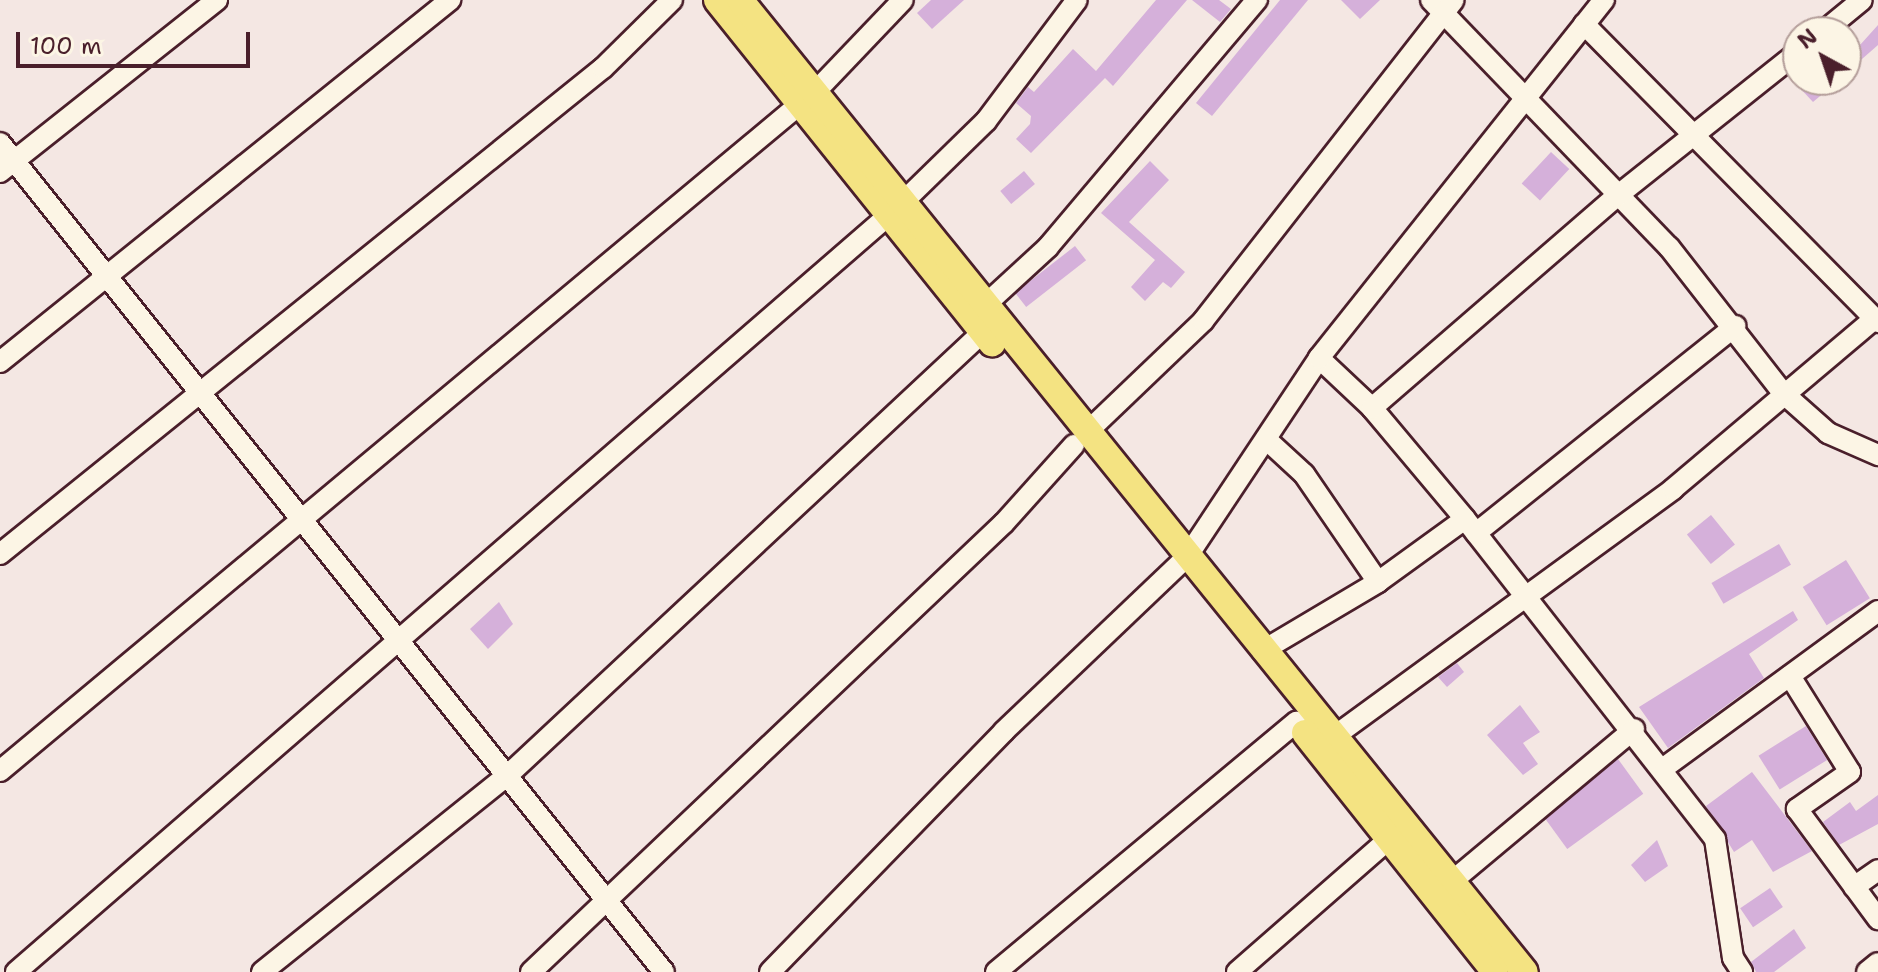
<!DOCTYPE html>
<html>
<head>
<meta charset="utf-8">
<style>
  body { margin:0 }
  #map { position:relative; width:1878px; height:972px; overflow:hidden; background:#f4e7e3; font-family:"Shantell Sans",sans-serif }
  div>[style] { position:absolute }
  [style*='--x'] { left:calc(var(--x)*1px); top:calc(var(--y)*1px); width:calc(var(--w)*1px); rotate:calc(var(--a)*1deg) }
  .building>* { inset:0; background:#d5b0da; transform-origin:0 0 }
  .roads { filter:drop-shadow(2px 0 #4a1f2b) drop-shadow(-2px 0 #4a1f2b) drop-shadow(0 2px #4a1f2b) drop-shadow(0 -2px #4a1f2b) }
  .minor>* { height:20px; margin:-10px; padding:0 10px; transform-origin:10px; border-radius:10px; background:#fcf5e5 }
  .major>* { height:26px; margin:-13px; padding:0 13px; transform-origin:13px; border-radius:13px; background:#f4e382 }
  span { translate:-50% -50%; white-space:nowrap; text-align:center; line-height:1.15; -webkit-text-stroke:6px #fcf5e5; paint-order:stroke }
  .north { position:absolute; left:1782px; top:16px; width:80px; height:80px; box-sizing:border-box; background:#fcf5e5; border:2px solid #b59f9b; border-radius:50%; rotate:320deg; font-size:22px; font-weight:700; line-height:32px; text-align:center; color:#4a1f2b }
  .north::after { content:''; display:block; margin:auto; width:28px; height:36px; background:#4a1f2b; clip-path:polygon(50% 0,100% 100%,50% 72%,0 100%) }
  .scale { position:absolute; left:16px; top:32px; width:234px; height:36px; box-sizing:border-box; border:4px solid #4a1f2b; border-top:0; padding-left:10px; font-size:24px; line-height:28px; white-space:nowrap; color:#4a1f2b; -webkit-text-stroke:6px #fcf5e5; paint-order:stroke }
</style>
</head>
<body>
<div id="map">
  <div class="building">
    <div style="clip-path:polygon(931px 0,964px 0,932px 29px,917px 13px)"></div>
    <div style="clip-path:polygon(1156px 0,1187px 0,1113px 86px,1105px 78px,1031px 153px,1016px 139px,1030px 124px,1031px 116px,1016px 103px,1028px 87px,1034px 92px,1073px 49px,1096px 71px)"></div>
    <div style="clip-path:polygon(1192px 0,1219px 0,1231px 9px,1220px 22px)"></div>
    <div style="clip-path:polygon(1280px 0,1308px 0,1212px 116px,1196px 103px)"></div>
    <div style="clip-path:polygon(1341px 0,1380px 0,1360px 19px)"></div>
    <div style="clip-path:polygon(1878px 25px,1878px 45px,1846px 73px,1846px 43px,1853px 37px,1860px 45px)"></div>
    <div style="clip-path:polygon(1804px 80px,1839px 80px,1813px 102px,1798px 86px)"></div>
    <div style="left:1551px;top:152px;width:25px;height:43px;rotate:43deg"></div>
    <div style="clip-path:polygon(1150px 161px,1169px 180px,1129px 222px,1185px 272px,1171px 288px,1163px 282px,1145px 301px,1131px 287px,1155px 260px,1101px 213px)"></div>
    <div style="left:1024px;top:171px;width:17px;height:31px;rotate:50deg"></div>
    <div style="left:1075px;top:246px;width:18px;height:76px;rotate:52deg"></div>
    <div style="left:1711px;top:515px;width:38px;height:31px;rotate:51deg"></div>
    <div style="left:1779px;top:544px;width:24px;height:78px;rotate:60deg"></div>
    <div style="left:1846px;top:560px;width:45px;height:51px;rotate:58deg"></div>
    <div style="clip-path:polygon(499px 602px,513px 624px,488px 649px,470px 629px)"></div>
    <div style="clip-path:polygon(1793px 611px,1798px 620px,1749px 654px,1764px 678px,1668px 748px,1639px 707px)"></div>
    <div style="clip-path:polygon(1457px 663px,1464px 672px,1447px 687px,1438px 677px)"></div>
    <div style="clip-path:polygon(1520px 705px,1540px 732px,1523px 743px,1538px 764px,1523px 775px,1487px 735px)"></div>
    <div style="left:1806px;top:726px;width:40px;height:56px;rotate:58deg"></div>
    <div style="left:1618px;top:759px;width:43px;height:94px;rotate:54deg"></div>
    <div style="clip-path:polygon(1752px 772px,1812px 851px,1773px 872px,1752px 840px,1734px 852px,1706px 806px)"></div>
    <div style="clip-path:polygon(1878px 795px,1878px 824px,1839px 845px,1823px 822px,1850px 802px,1856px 811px)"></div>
    <div style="clip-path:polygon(1657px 840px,1668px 866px,1645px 882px,1631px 865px)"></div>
    <div style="left:1770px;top:888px;width:23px;height:36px;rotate:56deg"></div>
    <div style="clip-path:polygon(1794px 929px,1806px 948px,1774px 972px,1756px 972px,1751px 962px)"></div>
  </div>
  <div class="roads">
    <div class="minor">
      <div style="--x:1431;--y:0;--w:343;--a:46.1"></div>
      <div style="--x:1669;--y:247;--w:185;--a:52"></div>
      <div style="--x:1783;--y:393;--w:60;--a:41.6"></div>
      <div style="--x:1828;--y:433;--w:55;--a:23.7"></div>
      <div style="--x:1584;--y:24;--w:419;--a:45.4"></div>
      <div style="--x:1823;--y:32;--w:50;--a:-39.4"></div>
      <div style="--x:815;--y:92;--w:127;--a:-46.3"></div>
      <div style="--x:0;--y:143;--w:1062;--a:51.31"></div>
      <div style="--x:0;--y:172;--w:277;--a:-38.4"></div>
      <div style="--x:903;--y:202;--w:116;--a:-44.3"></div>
      <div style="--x:986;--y:121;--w:151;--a:-53.1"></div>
      <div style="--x:985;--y:305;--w:86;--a:-42.6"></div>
      <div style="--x:1048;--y:247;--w:324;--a:-49.8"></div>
      <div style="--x:1319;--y:358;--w:73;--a:43.3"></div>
      <div style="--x:1372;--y:408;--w:145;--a:50"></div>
      <div style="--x:1465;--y:519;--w:406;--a:52"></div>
      <div style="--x:1715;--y:839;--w:120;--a:81.4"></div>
      <div style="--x:1733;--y:958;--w:17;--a:57"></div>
      <div style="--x:0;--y:362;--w:578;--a:-38.81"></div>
      <div style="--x:1372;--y:408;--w:324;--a:-40.9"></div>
      <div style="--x:1617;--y:196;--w:231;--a:-38.5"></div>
      <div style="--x:1087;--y:432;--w:161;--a:-43.7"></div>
      <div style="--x:1203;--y:321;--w:407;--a:-52"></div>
      <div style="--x:1267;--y:440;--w:50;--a:42.6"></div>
      <div style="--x:1304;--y:474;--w:131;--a:55.6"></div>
      <div style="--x:1476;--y:533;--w:332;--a:-38.6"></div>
      <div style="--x:0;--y:554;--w:774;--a:-38.87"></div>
      <div style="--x:603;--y:68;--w:97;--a:-44.6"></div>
      <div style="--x:1262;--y:651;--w:135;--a:-30.7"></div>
      <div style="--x:1378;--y:582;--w:107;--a:-35.9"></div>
      <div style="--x:1790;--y:676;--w:113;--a:58"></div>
      <div style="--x:1850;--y:772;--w:65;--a:145.1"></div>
      <div style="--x:1797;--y:809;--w:137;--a:53.6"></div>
      <div style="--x:1332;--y:738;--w:422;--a:-36.1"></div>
      <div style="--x:1673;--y:489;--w:265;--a:-40.2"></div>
      <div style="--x:1665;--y:767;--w:264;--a:-36.2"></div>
      <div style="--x:0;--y:771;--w:1042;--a:-39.82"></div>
      <div style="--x:1450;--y:883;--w:240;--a:-39.9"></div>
      <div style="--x:1854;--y:887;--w:29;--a:-35"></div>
      <div style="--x:16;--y:972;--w:1155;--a:-40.93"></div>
      <div style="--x:262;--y:972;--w:314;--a:-38.7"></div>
      <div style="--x:507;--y:776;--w:651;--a:-43.01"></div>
      <div style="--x:531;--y:972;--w:652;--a:-43.51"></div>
      <div style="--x:1004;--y:523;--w:105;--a:-48.1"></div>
      <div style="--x:770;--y:972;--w:336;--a:-45.8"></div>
      <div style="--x:1004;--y:731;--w:253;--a:-43.6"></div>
      <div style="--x:1187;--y:557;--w:239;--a:-56.4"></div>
      <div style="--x:1319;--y:358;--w:458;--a:-51.5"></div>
      <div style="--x:996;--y:972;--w:391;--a:-39.8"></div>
      <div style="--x:1237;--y:972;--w:202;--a:-41.2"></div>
      <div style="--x:1867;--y:972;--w:14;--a:-39"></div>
    </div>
    <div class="major">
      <div style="--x:717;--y:0;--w:440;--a:51.3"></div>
      <div style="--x:740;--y:0;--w:1249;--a:51.08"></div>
      <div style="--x:1305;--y:733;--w:305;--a:51.5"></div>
    </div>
  </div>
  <div class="north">N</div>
  <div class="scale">100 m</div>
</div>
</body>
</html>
